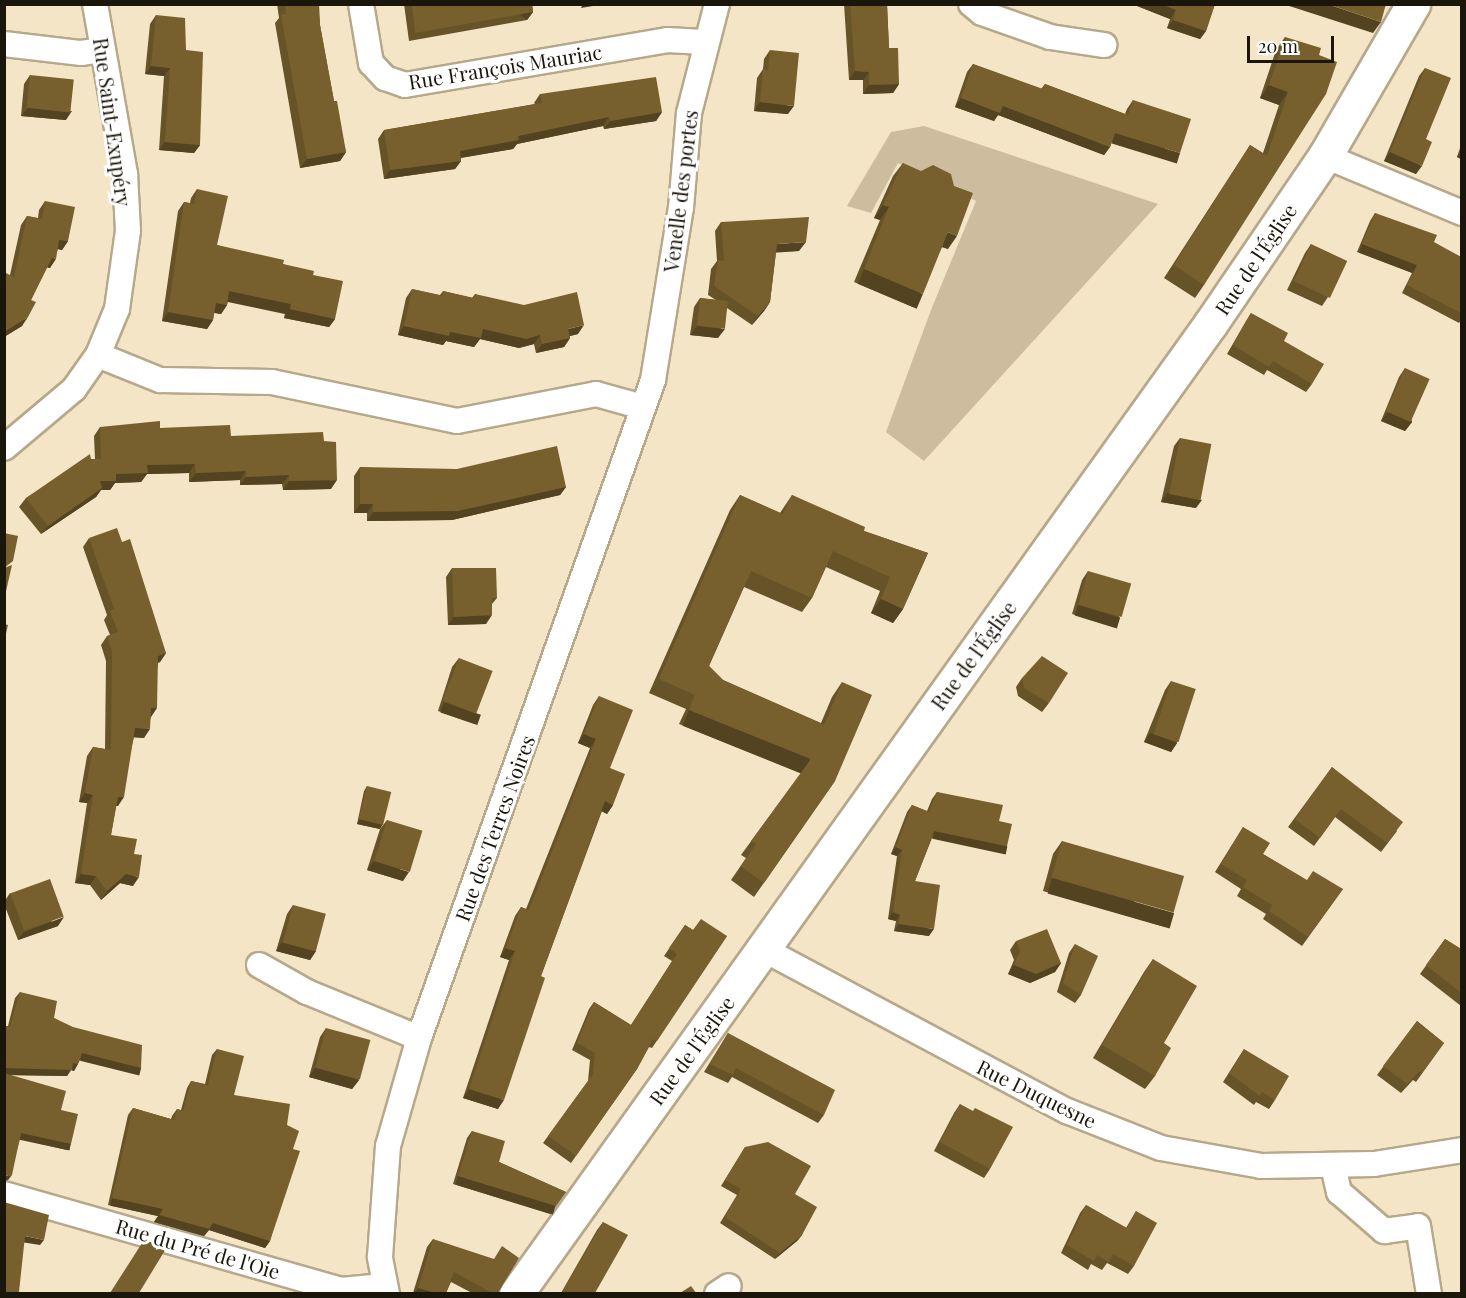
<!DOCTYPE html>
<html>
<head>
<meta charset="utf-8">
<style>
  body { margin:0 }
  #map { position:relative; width:1466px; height:1298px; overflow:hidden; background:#f4e5c7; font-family:"Playfair Display",serif }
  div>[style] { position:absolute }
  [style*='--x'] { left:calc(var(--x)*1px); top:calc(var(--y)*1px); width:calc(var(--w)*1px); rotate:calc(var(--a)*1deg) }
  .green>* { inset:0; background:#cdbd9e }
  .roads { filter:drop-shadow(2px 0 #b6a88b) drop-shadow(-2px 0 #b6a88b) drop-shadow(0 2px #b6a88b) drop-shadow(0 -2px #b6a88b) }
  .street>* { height:24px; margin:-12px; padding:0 12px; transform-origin:12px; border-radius:12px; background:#fff }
  .secondary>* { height:33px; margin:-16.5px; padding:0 16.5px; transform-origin:16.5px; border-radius:16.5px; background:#fff }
  .wall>* { inset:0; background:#675328 }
  .shaded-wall>* { inset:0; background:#544320; transform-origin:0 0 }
  .building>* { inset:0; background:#78602e; transform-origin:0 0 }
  span { translate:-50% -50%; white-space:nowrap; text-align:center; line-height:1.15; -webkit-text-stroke:6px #fff; paint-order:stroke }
  .street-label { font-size:20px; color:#1b160b }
  .frame { position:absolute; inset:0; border:6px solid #1b160b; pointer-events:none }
  .scale { position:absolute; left:1247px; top:36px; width:87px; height:27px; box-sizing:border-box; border:3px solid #1b160b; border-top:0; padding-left:8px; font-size:18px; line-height:21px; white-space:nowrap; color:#1b160b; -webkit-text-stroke:4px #fff; paint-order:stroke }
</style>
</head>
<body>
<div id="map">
  <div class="green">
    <div style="clip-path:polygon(924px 126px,1158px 204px,924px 461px,886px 432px,931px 310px,976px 201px,898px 163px,871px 213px,847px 206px,891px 132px)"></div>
  </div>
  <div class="roads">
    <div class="street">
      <div style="--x:361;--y:4;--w:60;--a:80.4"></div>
      <div style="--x:371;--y:63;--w:21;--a:47"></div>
      <div style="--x:385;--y:78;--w:21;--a:19"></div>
      <div style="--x:405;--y:85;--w:266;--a:-9.7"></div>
      <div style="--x:667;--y:40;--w:37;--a:3"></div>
      <div style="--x:971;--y:4;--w:14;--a:39"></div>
      <div style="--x:982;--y:13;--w:72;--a:19.4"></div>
      <div style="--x:1050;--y:37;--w:55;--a:8.4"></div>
      <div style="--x:4;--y:44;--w:78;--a:6.7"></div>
      <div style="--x:81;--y:53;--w:22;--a:-8"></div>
      <div style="--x:1325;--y:156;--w:148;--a:22.6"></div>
      <div style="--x:98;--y:355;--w:67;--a:22"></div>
      <div style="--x:160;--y:380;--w:112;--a:1"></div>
      <div style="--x:272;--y:382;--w:189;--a:11.9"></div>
      <div style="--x:457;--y:421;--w:142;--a:-11"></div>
      <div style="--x:596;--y:394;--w:49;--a:15.5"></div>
      <div style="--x:4;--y:448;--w:92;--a:-40.1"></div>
      <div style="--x:74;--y:389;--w:42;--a:-54.8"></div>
      <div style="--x:98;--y:355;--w:50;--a:-67.6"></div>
      <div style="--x:117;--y:309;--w:79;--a:-82"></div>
      <div style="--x:128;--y:231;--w:57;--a:-93"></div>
      <div style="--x:125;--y:174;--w:173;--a:-100"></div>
      <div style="--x:763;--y:949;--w:344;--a:28.1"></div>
      <div style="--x:1067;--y:1111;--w:101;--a:21.5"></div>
      <div style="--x:1161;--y:1148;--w:102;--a:10.2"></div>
      <div style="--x:1261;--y:1166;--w:113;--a:-1"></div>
      <div style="--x:1374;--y:1164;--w:89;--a:-9"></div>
      <div style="--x:259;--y:965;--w:55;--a:29.4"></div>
      <div style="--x:307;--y:992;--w:121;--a:22.3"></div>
      <div style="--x:1333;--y:1166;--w:27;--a:77"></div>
      <div style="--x:1339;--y:1192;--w:60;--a:40.9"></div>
      <div style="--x:1384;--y:1231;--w:34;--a:-8"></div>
      <div style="--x:1418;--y:1226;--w:69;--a:80.8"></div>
      <div style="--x:4;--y:1194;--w:350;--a:15.9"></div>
      <div style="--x:341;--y:1290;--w:42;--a:-5.4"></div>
      <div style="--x:387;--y:1294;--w:38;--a:-101"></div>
      <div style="--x:380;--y:1257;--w:111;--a:-85.9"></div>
      <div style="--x:388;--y:1146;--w:112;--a:-74"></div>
      <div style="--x:419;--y:1038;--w:698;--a:-70.42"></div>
      <div style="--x:653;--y:380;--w:174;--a:-80.8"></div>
      <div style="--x:681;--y:208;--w:95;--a:-85.2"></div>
      <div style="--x:689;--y:113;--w:113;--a:-75.6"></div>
      <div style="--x:717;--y:1294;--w:14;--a:-34"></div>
    </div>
    <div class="secondary">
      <div style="--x:516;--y:1294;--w:1194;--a:-54.41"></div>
      <div style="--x:1211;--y:323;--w:202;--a:-55.7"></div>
      <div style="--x:1325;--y:156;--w:176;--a:-59.9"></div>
    </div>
  </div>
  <div class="wall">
    <div style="clip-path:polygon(277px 4px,319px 4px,320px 25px,334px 101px,346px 152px,340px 161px,300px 168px,275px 23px,279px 18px)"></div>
    <div style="clip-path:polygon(404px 4px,532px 4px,533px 12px,527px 20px,409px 41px)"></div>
    <div style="clip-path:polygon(844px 4px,887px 4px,889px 48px,899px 84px,893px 93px,863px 94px,863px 80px,849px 80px)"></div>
    <div style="clip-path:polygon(1132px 4px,1215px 4px,1206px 31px,1200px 39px,1167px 28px,1170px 19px)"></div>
    <div style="clip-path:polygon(156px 15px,186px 50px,200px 145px,194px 153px,159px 150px,164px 76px,145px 74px,150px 24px)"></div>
    <div style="clip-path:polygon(1285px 37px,1319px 55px,1204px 285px,1195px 298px,1164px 278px,1250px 145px,1263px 153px,1279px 105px,1260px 98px,1276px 50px)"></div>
    <div style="clip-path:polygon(770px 50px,788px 114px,754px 111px,757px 78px,763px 69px,764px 59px)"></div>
    <div style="clip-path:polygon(973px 64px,1041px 89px,1045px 84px,1125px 114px,1127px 109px,1133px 100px,1174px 162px,1112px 142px,1110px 147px,1104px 155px,998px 115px,994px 121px,955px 107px,967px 72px)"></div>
    <div style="clip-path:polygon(1425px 68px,1426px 139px,1416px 174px,1384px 161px,1419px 76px)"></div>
    <div style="clip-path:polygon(30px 75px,66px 120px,21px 116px,24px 84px)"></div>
    <div style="clip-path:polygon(540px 94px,662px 112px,656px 121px,604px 129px,603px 126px,517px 144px,513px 149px,461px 158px,461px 161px,455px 169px,384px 179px,378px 139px,384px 130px,535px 104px,534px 103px)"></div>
    <div style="clip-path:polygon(1461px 145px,1461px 159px,1457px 157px)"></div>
    <div style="clip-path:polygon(903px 163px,948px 249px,942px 247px,913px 307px,854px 282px,880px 220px,874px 218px,893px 176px)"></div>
    <div style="clip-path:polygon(197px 189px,217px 245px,283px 264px,313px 275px,335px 319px,329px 327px,284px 318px,285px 313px,228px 301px,227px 305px,221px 314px,214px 313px,213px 320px,207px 329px,162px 321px,178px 211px,184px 202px,190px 203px,191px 198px)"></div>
    <div style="clip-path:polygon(45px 201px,68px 241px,62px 250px,58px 249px,50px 268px,47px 267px,31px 300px,22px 326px,4px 337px,4px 275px,10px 275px,21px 225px,27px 216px,38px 218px,39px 210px)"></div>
    <div style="clip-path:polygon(1375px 213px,1461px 257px,1461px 320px,1459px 323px,1402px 293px,1412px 273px,1357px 252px,1370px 221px)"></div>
    <div style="clip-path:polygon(721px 222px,799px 251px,776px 252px,770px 302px,764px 311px,752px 325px,727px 308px,718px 338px,690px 335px,694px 307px,700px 298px,716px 300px,708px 295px,711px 269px,717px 261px,715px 231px)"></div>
    <div style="clip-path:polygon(1311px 244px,1328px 297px,1322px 306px,1287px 290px,1305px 253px)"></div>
    <div style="clip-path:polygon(412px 289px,440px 295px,443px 291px,472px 298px,475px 294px,578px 334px,570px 336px,570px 338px,564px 347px,536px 353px,534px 344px,519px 348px,480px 339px,474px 347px,446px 341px,443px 345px,398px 335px,406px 298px)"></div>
    <div style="clip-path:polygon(1251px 313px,1312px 384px,1306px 392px,1267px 370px,1264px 375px,1227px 354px,1246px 321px)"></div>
    <div style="clip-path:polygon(1405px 368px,1412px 422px,1405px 431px,1381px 421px,1399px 377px)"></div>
    <div style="clip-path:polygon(100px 427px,160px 428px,231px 436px,324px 441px,331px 489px,283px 490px,282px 484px,240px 485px,240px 480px,189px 482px,189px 473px,147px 474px,141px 482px,115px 483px,110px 490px,101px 490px,96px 497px,41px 534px,19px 507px,26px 498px,91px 459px,95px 459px,94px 436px)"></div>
    <div style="clip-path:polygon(1180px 438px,1196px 508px,1161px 502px,1174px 446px)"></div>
    <div style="clip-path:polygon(360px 467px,566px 487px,560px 495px,452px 520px,367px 521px,367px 513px,354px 513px,354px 476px)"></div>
    <div style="clip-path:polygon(740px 495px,780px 513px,792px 495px,864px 531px,928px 553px,903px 609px,893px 623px,871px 613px,880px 591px,826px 567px,812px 598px,802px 612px,744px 587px,709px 666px,723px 680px,821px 723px,832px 697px,842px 682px,835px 781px,754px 897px,731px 880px,746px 858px,741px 855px,801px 773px,679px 724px,686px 709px,649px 693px,730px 510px)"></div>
    <div style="clip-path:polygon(89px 538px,166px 653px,160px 662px,158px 663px,151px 717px,144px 738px,134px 737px,118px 806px,116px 806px,111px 835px,134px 854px,133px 886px,120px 883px,101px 900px,90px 885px,75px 883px,87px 803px,79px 802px,87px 756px,93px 747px,105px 749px,106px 661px,101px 645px,107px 636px,110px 635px,104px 620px,107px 615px,83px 547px)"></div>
    <div style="clip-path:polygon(452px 568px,497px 598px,492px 604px,486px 624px,448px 625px,446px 577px)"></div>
    <div style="clip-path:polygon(1088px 571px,1120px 618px,1114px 627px,1072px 614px,1082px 580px)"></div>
    <div style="clip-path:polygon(459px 658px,475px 724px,438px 711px,452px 667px)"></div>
    <div style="clip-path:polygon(1022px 678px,1049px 703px,1042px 712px,1018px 696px,1016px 687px)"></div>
    <div style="clip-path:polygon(1171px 681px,1177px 743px,1171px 752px,1144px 742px,1165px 690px)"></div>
    <div style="clip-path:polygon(599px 696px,610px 768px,613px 805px,607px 814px,602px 811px,541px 976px,498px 1109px,463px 1098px,509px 960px,500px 957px,515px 916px,521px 907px,526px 909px,590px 748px,578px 743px,593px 705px)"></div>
    <div style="clip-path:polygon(1332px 767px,1397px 831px,1381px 852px,1335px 817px,1314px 846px,1288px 827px)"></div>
    <div style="clip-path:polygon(367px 786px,380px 829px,357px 824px,364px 791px)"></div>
    <div style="clip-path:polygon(937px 792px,999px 821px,1007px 846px,1002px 853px,932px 838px,915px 881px,929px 936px,894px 931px,896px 921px,888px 919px,897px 856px,891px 854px,907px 812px,912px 805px,927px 811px,932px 799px)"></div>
    <div style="clip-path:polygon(387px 820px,403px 881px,367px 870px,380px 829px)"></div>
    <div style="clip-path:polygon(1243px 827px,1263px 854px,1306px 880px,1343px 889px,1302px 946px,1263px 919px,1266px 914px,1237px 896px,1241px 889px,1215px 872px)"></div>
    <div style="clip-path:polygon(1062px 841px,1165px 927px,1043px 891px,1053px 854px)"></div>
    <div style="clip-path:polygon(10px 893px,58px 926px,18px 940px,4px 904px,4px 902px)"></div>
    <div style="clip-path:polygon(293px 905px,316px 951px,310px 960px,276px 951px,287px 914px)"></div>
    <div style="clip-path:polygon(685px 925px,693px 930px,727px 936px,652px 1048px,649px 1047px,637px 1069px,571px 1163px,543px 1143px,588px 1081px,590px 1060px,572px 1050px,589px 1009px,594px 1002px,631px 1025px,672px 961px,664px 956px)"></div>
    <div style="clip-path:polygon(1445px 939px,1461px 949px,1461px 1006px,1420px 974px)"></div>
    <div style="clip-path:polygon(1016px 941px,1061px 963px,1055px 972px,1030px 983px,1008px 974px,1014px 960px,1010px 950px)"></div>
    <div style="clip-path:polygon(1075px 944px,1081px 995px,1075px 1003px,1057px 992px,1069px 953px)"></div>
    <div style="clip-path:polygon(1153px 959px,1164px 1043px,1155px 1076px,1145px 1089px,1093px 1058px,1144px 972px)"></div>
    <div style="clip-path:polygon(20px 992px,54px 1018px,141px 1068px,137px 1074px,80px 1060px,74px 1071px,71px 1070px,67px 1076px,9px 1075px,61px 1110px,71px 1144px,67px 1150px,20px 1139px,8px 1180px,8px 1026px,15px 998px)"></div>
    <div style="clip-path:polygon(1417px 1021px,1444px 1043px,1416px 1082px,1413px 1080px,1401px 1093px,1377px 1075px)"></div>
    <div style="clip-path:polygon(326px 1028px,359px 1080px,352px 1089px,309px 1077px,320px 1037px)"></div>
    <div style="clip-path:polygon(728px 1033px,824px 1115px,818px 1123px,732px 1077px,728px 1083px,704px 1072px)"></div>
    <div style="clip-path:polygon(217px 1049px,234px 1095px,287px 1125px,293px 1149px,270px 1241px,265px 1248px,209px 1230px,204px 1236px,154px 1222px,158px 1216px,108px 1205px,128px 1115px,133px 1108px,171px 1119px,172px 1116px,177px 1109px,181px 1110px,187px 1088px,191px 1081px,205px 1084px,212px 1055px)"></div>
    <div style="clip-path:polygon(1244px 1049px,1275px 1100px,1269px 1109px,1256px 1102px,1254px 1105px,1223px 1082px)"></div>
    <div style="clip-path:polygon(960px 1104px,990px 1169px,984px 1178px,934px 1151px,954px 1113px)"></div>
    <div style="clip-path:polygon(472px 1131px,499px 1162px,566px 1192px,550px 1214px,453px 1184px,467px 1138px)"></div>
    <div style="clip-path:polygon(745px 1147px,795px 1194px,802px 1235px,797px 1241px,775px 1259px,720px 1223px,737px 1195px,721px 1186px)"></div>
    <div style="clip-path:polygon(1086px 1205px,1126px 1228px,1136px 1211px,1134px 1266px,1128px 1274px,1107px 1263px,1102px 1270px,1091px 1264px,1088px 1270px,1061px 1253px,1080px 1213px)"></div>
    <div style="clip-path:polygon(603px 1222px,595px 1293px,561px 1293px,597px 1230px)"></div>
    <div style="clip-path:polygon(433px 1239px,498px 1293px,472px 1293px,451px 1282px,446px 1293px,413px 1293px,427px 1247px)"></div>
  </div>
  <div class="shaded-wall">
    <div style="clip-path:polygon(583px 4px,605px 4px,581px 8px)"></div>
    <div style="clip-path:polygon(1132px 4px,1161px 4px,1176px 10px,1170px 19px)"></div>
    <div style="clip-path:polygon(1283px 4px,1327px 4px,1381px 22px,1373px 33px)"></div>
    <div style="left:533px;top:12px;width:10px;height:120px;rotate:127deg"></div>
    <div style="clip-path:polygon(1173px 20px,1206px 31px,1200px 39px,1167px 28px)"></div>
    <div style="clip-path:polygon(151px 66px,170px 68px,164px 76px,145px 74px)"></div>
    <div style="clip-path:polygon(855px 71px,869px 72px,863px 80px,849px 80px)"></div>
    <div style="clip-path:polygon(899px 84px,893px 93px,863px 94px,869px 85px)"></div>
    <div style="clip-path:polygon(1269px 85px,1288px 92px,1279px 105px,1260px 98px)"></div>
    <div style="clip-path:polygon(961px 98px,1003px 106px,1110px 147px,1104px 155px,998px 115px,994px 121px,955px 107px)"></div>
    <div style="clip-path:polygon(760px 102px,794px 106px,788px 114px,754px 111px)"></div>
    <div style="clip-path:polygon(28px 108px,72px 111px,66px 120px,21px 116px)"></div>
    <div style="clip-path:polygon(662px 112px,656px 121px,604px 129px,610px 121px)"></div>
    <div style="clip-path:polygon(609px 117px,603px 126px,517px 144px,513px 149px,453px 159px,460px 151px,518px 136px)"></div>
    <div style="left:1115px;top:133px;width:68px;height:11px;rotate:17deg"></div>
    <div style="clip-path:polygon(165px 142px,200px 145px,194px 153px,159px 150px)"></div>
    <div style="clip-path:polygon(1461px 151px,1461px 159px,1457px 157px)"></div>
    <div style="clip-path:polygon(346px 152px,340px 161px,300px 168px,307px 159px)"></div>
    <div style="clip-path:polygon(1390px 152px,1422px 166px,1416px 174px,1384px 161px)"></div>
    <div style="clip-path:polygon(461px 161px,455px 169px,384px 179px,390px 170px)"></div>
    <div style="clip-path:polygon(883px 205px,889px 207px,880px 220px,874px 218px)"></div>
    <div style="clip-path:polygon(948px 232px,957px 236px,948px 249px,939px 246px)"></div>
    <div style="clip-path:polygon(59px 240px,68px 241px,62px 250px,53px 248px)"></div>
    <div style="clip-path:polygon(806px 242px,799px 251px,771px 253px,777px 244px)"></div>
    <div style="left:1362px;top:244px;width:59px;height:9px;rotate:21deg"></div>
    <div style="clip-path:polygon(52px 258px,56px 259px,50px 268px,45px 267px)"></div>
    <div style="left:864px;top:269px;width:64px;height:16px;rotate:23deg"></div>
    <div style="left:229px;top:291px;width:63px;height:11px;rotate:12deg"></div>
    <div style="clip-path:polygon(770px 302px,764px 311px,752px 325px,758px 316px)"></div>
    <div style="clip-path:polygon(216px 303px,227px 305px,221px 314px,210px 312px)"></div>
    <div style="clip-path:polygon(290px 309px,335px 319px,329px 327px,284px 318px)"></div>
    <div style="clip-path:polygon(168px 312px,213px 320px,207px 329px,162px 321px)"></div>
    <div style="clip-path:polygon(28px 317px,22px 326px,4px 337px,4px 332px)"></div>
    <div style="clip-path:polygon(584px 325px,578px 334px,562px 338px,568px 329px)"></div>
    <div style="clip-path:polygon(404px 326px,450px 332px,483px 329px,540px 335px,534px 344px,519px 348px,480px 339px,474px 347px,446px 341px,443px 345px,398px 335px)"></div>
    <div style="clip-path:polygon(697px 326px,725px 329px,718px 338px,690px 335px)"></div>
    <div style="clip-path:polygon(570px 338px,564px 347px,536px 353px,542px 344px)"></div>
    <div style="clip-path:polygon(1388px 412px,1412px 422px,1405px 431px,1381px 421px)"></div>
    <div style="clip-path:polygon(195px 464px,189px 473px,147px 474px,141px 482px,115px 483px,110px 490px,101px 490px,96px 497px,41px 534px,48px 526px,100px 481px,116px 474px,147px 465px)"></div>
    <div style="clip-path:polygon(246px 471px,240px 480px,189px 482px,196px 473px)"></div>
    <div style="clip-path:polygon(289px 475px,282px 484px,240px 485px,246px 477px)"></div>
    <div style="clip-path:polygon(337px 480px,331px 489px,283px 490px,289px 481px)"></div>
    <div style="clip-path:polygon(566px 487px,560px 495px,452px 520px,367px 521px,373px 512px)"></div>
    <div style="clip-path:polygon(1167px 493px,1202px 500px,1196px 508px,1161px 502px)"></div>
    <div style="clip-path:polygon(360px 504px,373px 504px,367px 513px,354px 513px)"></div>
    <div style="clip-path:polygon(881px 599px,903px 609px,893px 623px,871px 613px)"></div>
    <div style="left:1078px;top:605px;width:44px;height:11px;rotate:17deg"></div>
    <div style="clip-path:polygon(492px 615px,486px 624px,448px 625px,454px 617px)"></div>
    <div style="clip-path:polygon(166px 653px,160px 662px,151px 665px,158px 656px)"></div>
    <div style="left:444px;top:702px;width:39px;height:11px;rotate:19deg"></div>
    <div style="clip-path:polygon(151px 708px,157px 708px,151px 717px)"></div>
    <div style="left:689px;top:710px;width:131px;height:17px;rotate:22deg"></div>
    <div style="clip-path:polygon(135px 728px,150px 729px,144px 738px,129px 737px)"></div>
    <div style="clip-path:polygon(1150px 733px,1177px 743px,1171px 752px,1144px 742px)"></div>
    <div style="clip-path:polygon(584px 734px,596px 739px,590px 748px,578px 743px)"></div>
    <div style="clip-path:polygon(85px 793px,93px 795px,87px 803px,79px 802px)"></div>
    <div style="clip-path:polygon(118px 797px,124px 797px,118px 806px,111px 806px)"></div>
    <div style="clip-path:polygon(605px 801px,613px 805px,607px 814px,599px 810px)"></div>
    <div style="clip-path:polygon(360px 819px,383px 824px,380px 829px,357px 824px)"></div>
    <div style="left:934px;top:831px;width:75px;height:8px;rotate:12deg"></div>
    <div style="clip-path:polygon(896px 847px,902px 850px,897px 856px,891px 854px)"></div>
    <div style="clip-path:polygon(374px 861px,409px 872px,403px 881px,367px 870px)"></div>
    <div style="clip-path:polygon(81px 874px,96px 876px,90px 885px,75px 883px)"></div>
    <div style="clip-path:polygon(126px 874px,139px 877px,133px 886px,120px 883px,101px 900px,107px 891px)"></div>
    <div style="left:1052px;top:878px;width:127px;height:16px;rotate:16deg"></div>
    <div style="clip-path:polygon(893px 912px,900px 915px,896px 921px,888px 919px)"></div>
    <div style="clip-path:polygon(64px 917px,58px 926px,18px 940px,24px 932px)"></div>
    <div style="clip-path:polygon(899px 924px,934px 929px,929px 936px,894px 931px)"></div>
    <div style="clip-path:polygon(282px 942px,316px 951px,310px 960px,276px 951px)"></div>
    <div style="clip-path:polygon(506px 948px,515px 951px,509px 960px,500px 957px)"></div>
    <div style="clip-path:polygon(1061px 963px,1055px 972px,1030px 983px,1008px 974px,1014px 965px)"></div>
    <div style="left:82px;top:1053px;width:61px;height:8px;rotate:14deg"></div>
    <div style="clip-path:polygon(73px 1063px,78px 1064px,74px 1071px,71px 1070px,67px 1076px,4px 1075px,4px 1068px)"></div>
    <div style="clip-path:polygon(315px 1068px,359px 1080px,352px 1089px,309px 1077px)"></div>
    <div style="clip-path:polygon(469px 1089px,504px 1100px,498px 1109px,463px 1098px)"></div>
    <div style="left:21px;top:1133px;width:51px;height:7px;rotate:12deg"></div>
    <div style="clip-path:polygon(12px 1175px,8px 1180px,4px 1181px,4px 1176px)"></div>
    <div style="left:458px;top:1176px;width:102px;height:9px;rotate:17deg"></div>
    <div style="left:112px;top:1198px;width:52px;height:8px;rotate:12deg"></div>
    <div style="clip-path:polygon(159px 1215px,213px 1223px,270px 1241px,265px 1248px,209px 1230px,204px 1236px,154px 1222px)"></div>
    <div style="clip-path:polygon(802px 1235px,797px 1241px,775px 1259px,780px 1253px)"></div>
    <div style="clip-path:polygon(25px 1236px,44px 1240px,40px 1245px,21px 1242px)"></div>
    <div style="clip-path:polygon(418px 1288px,436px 1293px,414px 1293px)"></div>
  </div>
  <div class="building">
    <div style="clip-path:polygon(285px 4px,318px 4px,320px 25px,334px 101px,337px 101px,346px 152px,307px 159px,281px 15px,286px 14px)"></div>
    <div style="clip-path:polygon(412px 4px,532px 4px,533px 12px,415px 33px)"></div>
    <div style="clip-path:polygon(850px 4px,887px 4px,889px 48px,898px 48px,899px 84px,869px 85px,869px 72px,855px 71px)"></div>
    <div style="clip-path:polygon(1161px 4px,1215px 4px,1206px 31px,1173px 20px,1176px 10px)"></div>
    <div style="clip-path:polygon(1327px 4px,1386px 4px,1381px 22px)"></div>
    <div style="clip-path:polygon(156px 15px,185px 18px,186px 50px,203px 52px,200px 145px,165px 142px,170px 68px,151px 66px)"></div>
    <div style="clip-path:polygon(1285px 37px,1321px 48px,1319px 55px,1337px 62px,1326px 94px,1204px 285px,1174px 265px,1250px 145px,1267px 156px,1288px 92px,1269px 85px)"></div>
    <div style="clip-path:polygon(770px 50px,799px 53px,794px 106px,760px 102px,763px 69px,768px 70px)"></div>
    <div style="clip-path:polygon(973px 64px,1043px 89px,1045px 84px,1128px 115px,1133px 100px,1191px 119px,1180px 153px,1115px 133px,1110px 147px,1003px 106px,1000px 113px,961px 98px)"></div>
    <div style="clip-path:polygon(1425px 68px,1451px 78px,1426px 139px,1432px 142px,1422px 166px,1390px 152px)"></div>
    <div style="left:30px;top:75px;width:44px;height:33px;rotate:6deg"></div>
    <div style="clip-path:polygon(656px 77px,662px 112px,610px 121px,609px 117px,518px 136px,519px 140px,460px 151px,461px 161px,390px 170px,384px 130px,542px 103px,540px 94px)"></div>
    <div style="clip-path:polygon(903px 163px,921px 171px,933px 165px,951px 174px,954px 186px,973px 193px,957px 236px,948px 232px,923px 294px,864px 269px,889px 207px,883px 205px)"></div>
    <div style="clip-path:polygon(197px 189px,228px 196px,217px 245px,284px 260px,283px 264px,314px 271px,313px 275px,343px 281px,335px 319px,290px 309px,291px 304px,229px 291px,227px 305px,216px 303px,213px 320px,168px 312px,184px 202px,194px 204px)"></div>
    <div style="clip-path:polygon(45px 201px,75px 207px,68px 241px,59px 240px,56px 259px,52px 258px,31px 300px,36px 302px,28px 317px,4px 332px,4px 276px,6px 273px,14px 277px,27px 216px,42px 219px)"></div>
    <div style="clip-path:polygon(1375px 213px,1437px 235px,1434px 242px,1461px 257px,1461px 313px,1407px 285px,1417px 265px,1362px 244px)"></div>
    <div style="clip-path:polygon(809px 217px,806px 242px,777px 244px,770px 302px,758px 316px,714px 286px,718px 260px,724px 261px,721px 222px)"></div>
    <div style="left:1311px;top:244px;width:40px;height:41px;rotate:25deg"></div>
    <div style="clip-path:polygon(412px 289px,442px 296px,443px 291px,474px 298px,475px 294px,524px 305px,577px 292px,584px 325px,568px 329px,570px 338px,542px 344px,540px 335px,526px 339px,483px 329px,481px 338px,450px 332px,449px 336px,404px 326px)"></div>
    <div style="left:700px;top:298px;width:28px;height:28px;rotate:6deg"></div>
    <div style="clip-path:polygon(1251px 313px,1288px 333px,1284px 341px,1324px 364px,1312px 384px,1273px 361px,1269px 367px,1233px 345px)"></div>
    <div style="left:1405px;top:368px;width:27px;height:47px;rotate:24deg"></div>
    <div style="clip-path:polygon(160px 421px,160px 428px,230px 425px,231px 436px,323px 432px,324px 441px,336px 442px,337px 480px,289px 481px,289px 475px,246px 477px,246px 471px,196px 473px,195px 464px,147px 465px,148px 473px,116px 474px,116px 481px,100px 481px,102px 488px,48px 526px,26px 498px,90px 454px,91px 459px,101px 459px,100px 427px)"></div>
    <div style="left:1180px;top:438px;width:32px;height:57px;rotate:11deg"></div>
    <div style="clip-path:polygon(557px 446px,566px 487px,458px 511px,373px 512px,373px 504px,360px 504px,360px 467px,457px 469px)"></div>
    <div style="clip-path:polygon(740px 495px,783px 514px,792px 495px,865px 527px,864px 531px,928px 553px,903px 609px,881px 599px,890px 577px,833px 551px,812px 598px,751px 571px,709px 666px,723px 680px,824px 725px,842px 682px,872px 695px,835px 781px,764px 883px,741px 866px,756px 844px,751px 841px,811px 759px,689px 710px,695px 695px,659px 679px)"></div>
    <div style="clip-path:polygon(117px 528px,122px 542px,130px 539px,166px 653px,158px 656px,157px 708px,151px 708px,150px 729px,135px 728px,124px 797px,118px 797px,111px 835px,137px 839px,134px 854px,142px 855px,139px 877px,126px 874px,107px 891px,96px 876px,81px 874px,93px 795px,85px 793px,93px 747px,111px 750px,112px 652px,107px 636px,118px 632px,110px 611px,114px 609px,89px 538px)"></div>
    <div style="clip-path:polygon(4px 533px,18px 536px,13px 561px,4px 568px)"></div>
    <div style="clip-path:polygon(12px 565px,4px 600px,4px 568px)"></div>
    <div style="clip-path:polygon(452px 568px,496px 568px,497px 598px,492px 598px,492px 615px,454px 617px)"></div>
    <div style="left:1088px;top:571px;width:45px;height:35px;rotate:16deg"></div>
    <div style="clip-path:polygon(4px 624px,8px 625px,4px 642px)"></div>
    <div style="clip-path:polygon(1042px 656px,1068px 673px,1049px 703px,1024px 688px,1022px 678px)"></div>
    <div style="left:459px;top:658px;width:36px;height:46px;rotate:21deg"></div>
    <div style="left:1171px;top:681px;width:26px;height:56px;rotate:18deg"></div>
    <div style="clip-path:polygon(599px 696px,633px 710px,610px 768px,625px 774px,613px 805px,605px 801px,541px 976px,545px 978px,504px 1100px,469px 1089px,515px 951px,506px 948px,521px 907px,529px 910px,596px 739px,584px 734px)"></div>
    <div style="clip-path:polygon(1332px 767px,1403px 822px,1387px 843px,1341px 809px,1320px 838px,1295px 819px)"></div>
    <div style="left:367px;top:786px;width:25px;height:34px;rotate:14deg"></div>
    <div style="clip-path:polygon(937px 792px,1003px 805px,999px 821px,1012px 824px,1007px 846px,934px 831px,915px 881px,940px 885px,934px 929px,899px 924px,900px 915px,893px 912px,902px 850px,896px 847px,912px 805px,929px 812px)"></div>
    <div style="left:387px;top:820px;width:37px;height:43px;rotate:17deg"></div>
    <div style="clip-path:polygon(1243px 827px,1270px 843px,1263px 854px,1307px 880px,1313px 871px,1343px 889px,1308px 937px,1269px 911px,1272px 905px,1243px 887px,1247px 880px,1221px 864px)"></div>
    <div style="left:1062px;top:841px;width:127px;height:38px;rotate:16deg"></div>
    <div style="left:50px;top:879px;width:40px;height:42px;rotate:70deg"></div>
    <div style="left:293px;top:905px;width:34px;height:39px;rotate:15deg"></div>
    <div style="clip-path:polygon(701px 919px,727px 936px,657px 1041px,653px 1039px,637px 1069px,576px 1156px,548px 1136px,593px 1074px,595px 1053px,577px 1043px,594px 1002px,631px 1025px,677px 954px,669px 948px,685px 925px,693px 930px)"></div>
    <div style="clip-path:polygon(1047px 929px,1061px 963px,1036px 974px,1014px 965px,1020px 951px,1016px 941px)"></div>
    <div style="clip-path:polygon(1445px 939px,1461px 949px,1461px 993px,1426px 965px)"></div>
    <div style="clip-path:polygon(1075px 944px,1098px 956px,1081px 995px,1063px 983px)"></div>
    <div style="clip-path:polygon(1153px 959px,1197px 986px,1164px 1043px,1171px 1048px,1155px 1076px,1102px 1045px)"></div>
    <div style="clip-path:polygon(20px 992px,57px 1001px,54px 1018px,73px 1027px,142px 1045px,141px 1068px,82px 1053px,78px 1064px,73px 1063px,72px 1070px,4px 1068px,4px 1026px,10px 1026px)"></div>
    <div style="clip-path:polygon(1417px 1021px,1444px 1043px,1422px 1073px,1419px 1071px,1407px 1084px,1383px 1066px)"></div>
    <div style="left:326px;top:1028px;width:46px;height:41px;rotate:15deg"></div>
    <div style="clip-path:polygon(728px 1033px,835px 1090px,824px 1115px,736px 1068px,733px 1075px,710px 1064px)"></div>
    <div style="clip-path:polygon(217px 1049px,244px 1056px,234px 1095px,290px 1104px,287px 1125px,299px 1131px,293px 1149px,300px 1151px,270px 1241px,213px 1223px,209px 1229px,159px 1215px,163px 1209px,112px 1198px,133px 1108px,174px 1120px,177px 1109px,183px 1111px,191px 1081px,208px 1085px)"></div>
    <div style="clip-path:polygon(1244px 1049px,1289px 1076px,1275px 1100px,1262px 1092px,1260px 1096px,1229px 1073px)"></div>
    <div style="clip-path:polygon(4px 1073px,66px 1091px,61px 1110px,78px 1114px,71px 1144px,21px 1133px,12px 1175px,4px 1176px)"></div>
    <div style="clip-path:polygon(960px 1104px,973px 1111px,975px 1108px,1013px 1127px,990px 1169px,940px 1142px)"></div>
    <div style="clip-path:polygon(472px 1131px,505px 1141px,499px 1162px,566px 1192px,556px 1206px,458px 1176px)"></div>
    <div style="clip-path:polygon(768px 1142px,811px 1166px,795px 1194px,817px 1207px,802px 1235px,780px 1253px,725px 1217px,741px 1189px,725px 1180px,745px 1147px)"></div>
    <div style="clip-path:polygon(4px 1202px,49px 1215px,44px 1240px,25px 1236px,19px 1292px,28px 1293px,4px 1293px)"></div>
    <div style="clip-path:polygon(1086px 1205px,1127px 1228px,1136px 1211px,1157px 1223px,1134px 1266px,1113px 1254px,1109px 1262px,1097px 1255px,1094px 1261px,1067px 1245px)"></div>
    <div style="clip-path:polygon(603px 1222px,628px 1235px,595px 1293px,562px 1293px)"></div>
    <div style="clip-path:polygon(433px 1239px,494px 1259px,502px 1246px,519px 1258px,498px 1293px,492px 1293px,454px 1272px,446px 1293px,436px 1293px,418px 1288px)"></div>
    <div style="clip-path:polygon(144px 1240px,167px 1247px,139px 1293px,110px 1293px)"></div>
    <div style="clip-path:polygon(691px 1286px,696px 1293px,680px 1293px)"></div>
  </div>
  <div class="street-label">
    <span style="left:505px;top:66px;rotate:-9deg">Rue François Mauriac</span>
    <span style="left:113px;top:122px;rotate:82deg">Rue Saint-Exupéry</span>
    <span style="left:680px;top:191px;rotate:-83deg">Venelle des portes</span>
    <span style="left:1255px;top:259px;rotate:-56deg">Rue de l'Église</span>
    <span style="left:973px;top:655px;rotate:-54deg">Rue de l'Église</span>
    <span style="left:494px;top:828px;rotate:-70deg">Rue des Terres Noires</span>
    <span style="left:691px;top:1050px;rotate:-54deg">Rue de l'Église</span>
    <span style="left:1037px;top:1093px;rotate:26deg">Rue Duquesne</span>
    <span style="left:198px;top:1248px;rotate:16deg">Rue du Pré de l'Oie</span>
  </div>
  <div class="frame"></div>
  <div class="scale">20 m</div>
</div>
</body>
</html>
